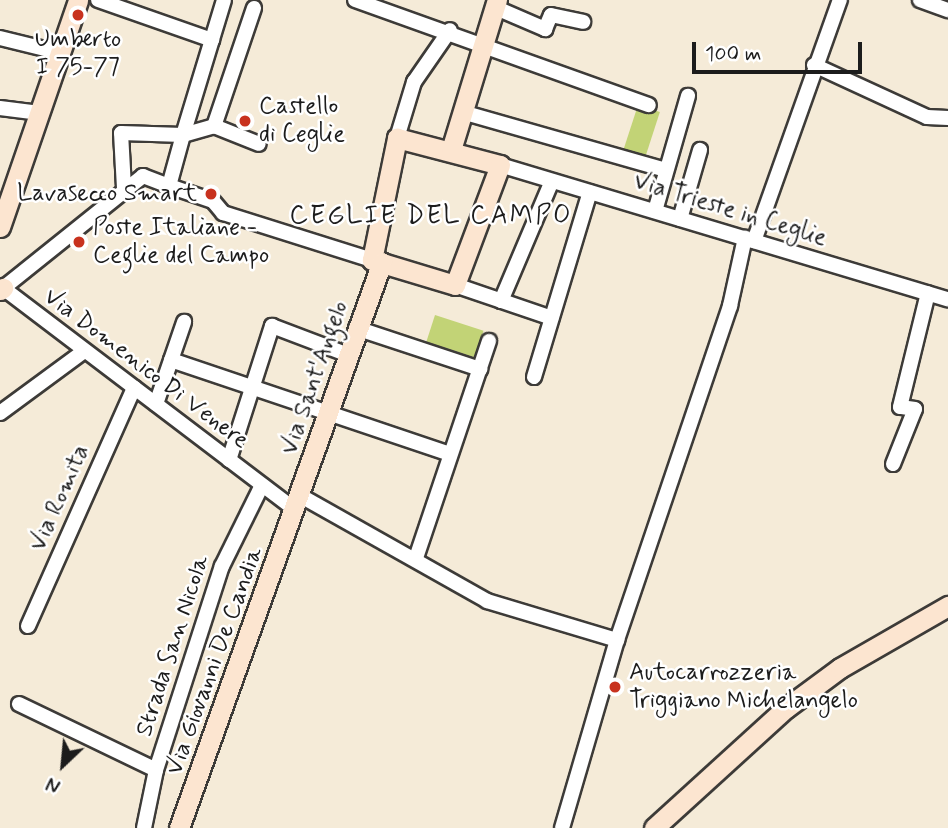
<!DOCTYPE html>
<html>
<head>
<meta charset="utf-8">
<style>
  body { margin:0 }
  #map { position:relative; width:948px; height:828px; overflow:hidden; background:#f5ebd8; font-family:Mynerve,sans-serif }
  div>[style] { position:absolute }
  [style*='--x'] { left:calc(var(--x)*1px); top:calc(var(--y)*1px); width:calc(var(--w)*1px); rotate:calc(var(--a)*1deg) }
  .green>* { inset:0; background:#c2d376; transform-origin:0 0 }
  .roads { filter:drop-shadow(2px 0 #3d3b38) drop-shadow(-2px 0 #3d3b38) drop-shadow(0 2px #3d3b38) drop-shadow(0 -2px #3d3b38) }
  .street>* { height:14px; margin:-7px; padding:0 7px; transform-origin:7px; border-radius:7px; background:#fff }
  .secondary>* { height:19px; margin:-9.5px; padding:0 9.5px; transform-origin:9.5px; border-radius:9.5px; background:#fce5d0 }
  .dots>* { width:19px; height:19px; translate:-50% -50%; box-sizing:border-box; border:4px solid #fff; border-radius:50% }
  span { translate:-50% -50%; white-space:nowrap; text-align:center; line-height:1.15; -webkit-text-stroke:5px #fff; paint-order:stroke }
  .poi-label { font-size:24px; color:#1c1c1c }
  .left { translate:0 -50%; text-align:left }
  .right { translate:-100% -50%; text-align:right }
  .street-label { font-size:24px; color:#1c1c1c }
  .neighbourhood-label { font-size:26px; color:#1c1c1c; letter-spacing:2px }
  .north { position:absolute; left:28px; top:730px; width:70px; height:70px; -webkit-text-stroke:5px #fff; paint-order:stroke; rotate:206deg; font-size:19px; font-weight:700; line-height:28px; text-align:center; color:#1c1c1c }
  .north::after { content:''; display:block; margin:auto; width:24px; height:32px; background:#1c1c1c; clip-path:polygon(50% 0,100% 100%,50% 72%,0 100%) }
  .scale { position:absolute; left:692px; top:42px; width:170px; height:32px; box-sizing:border-box; border:4px solid #1c1c1c; border-top:0; padding-left:9px; font-size:21px; line-height:24px; white-space:nowrap; color:#1c1c1c; -webkit-text-stroke:5px #fff; paint-order:stroke }
</style>
</head>
<body>
<div id="map">
  <div class="green">
    <div style="left:638px;top:105px;width:23px;height:50px;rotate:18deg"></div>
    <div style="left:435px;top:315px;width:51px;height:28px;rotate:18deg"></div>
  </div>
  <div class="roads">
    <div class="street">
      <div style="--x:98;--y:0;--w:121;--a:19.3"></div>
      <div style="--x:355;--y:0;--w:312;--a:19.7"></div>
      <div style="--x:920;--y:0;--w:30;--a:20"></div>
      <div style="--x:494;--y:7;--w:56;--a:23.3"></div>
      <div style="--x:545;--y:29;--w:15;--a:-67"></div>
      <div style="--x:551;--y:15;--w:33;--a:12"></div>
      <div style="--x:254;--y:8;--w:125;--a:108.7"></div>
      <div style="--x:214;--y:126;--w:48;--a:21.8"></div>
      <div style="--x:0;--y:38;--w:63;--a:13.8"></div>
      <div style="--x:814;--y:65;--w:124;--a:24.7"></div>
      <div style="--x:927;--y:117;--w:21;--a:3"></div>
      <div style="--x:0;--y:108;--w:40;--a:7.1"></div>
      <div style="--x:462;--y:112;--w:212;--a:15.9"></div>
      <div style="--x:183;--y:135;--w:141;--a:-73.1"></div>
      <div style="--x:183;--y:135;--w:32;--a:-16"></div>
      <div style="--x:397;--y:138;--w:59;--a:-73.1"></div>
      <div style="--x:414;--y:82;--w:63;--a:-55.3"></div>
      <div style="--x:500;--y:165;--w:468;--a:16.7"></div>
      <div style="--x:169;--y:186;--w:46;--a:18.8"></div>
      <div style="--x:213;--y:201;--w:16;--a:50"></div>
      <div style="--x:223;--y:213;--w:156;--a:17.5"></div>
      <div style="--x:124;--y:188;--w:55;--a:-93.1"></div>
      <div style="--x:121;--y:133;--w:62;--a:1.8"></div>
      <div style="--x:183;--y:135;--w:53;--a:105.4"></div>
      <div style="--x:169;--y:186;--w:28;--a:-159"></div>
      <div style="--x:143;--y:176;--w:179;--a:141.3"></div>
      <div style="--x:3;--y:288;--w:368;--a:37.2"></div>
      <div style="--x:655;--y:211;--w:120;--a:-74"></div>
      <div style="--x:680;--y:219;--w:72;--a:-73.8"></div>
      <div style="--x:754;--y:241;--w:256;--a:-70.4"></div>
      <div style="--x:455;--y:285;--w:102;--a:18.8"></div>
      <div style="--x:501;--y:301;--w:130;--a:-67"></div>
      <div style="--x:356;--y:328;--w:131;--a:18.3"></div>
      <div style="--x:171;--y:360;--w:294;--a:18.6"></div>
      <div style="--x:534;--y:377;--w:193;--a:-73.2"></div>
      <div style="--x:156;--y:404;--w:87;--a:-71.1"></div>
      <div style="--x:0;--y:413;--w:104;--a:-36.4"></div>
      <div style="--x:229;--y:460;--w:141;--a:-72.2"></div>
      <div style="--x:272;--y:326;--w:79;--a:20.7"></div>
      <div style="--x:893;--y:464;--w:59;--a:-68.2"></div>
      <div style="--x:915;--y:409;--w:15;--a:-172"></div>
      <div style="--x:900;--y:407;--w:117;--a:-76.2"></div>
      <div style="--x:301;--y:496;--w:214;--a:29.4"></div>
      <div style="--x:487;--y:601;--w:136;--a:16.7"></div>
      <div style="--x:416;--y:558;--w:229;--a:-71.4"></div>
      <div style="--x:28;--y:626;--w:261;--a:-66"></div>
      <div style="--x:19;--y:704;--w:152;--a:25.7"></div>
      <div style="--x:144;--y:828;--w:59;--a:-78.3"></div>
      <div style="--x:156;--y:770;--w:214;--a:-72.1"></div>
      <div style="--x:222;--y:566;--w:90;--a:-63.7"></div>
      <div style="--x:562;--y:828;--w:196;--a:-73.7"></div>
      <div style="--x:617;--y:640;--w:353;--a:-71.3"></div>
      <div style="--x:730;--y:306;--w:70;--a:-77.6"></div>
    </div>
    <div class="secondary">
      <div style="--x:397;--y:138;--w:106;--a:14.7"></div>
      <div style="--x:500;--y:165;--w:128;--a:110.6"></div>
      <div style="--x:455;--y:285;--w:87;--a:-163.2"></div>
      <div style="--x:372;--y:260;--w:125;--a:-78.4"></div>
      <div style="--x:451;--y:150;--w:157;--a:-73"></div>
      <div style="--x:0;--y:227;--w:240;--a:-71"></div>
      <div style="--x:0;--y:290;--w:4;--a:-34"></div>
      <div style="--x:179;--y:828;--w:601;--a:-70.27"></div>
      <div style="--x:654;--y:828;--w:178;--a:-42.3"></div>
      <div style="--x:786;--y:708;--w:67;--a:-36.5"></div>
      <div style="--x:840;--y:668;--w:125;--a:-29.9"></div>
    </div>
  </div>
  <div class="dots">
    <div style="left:78px;top:15px;background:#c8321e"></div>
    <div style="left:245px;top:121px;background:#c8321e"></div>
    <div style="left:211px;top:194px;background:#c8321e"></div>
    <div style="left:79px;top:242px;background:#c8321e"></div>
    <div style="left:615px;top:687px;background:#c8321e"></div>
  </div>
  <div class="poi-label">
    <span style="left:78px;top:54px">Umberto<br>I 75-77</span>
    <span class="left" style="left:259px;top:121px">Castello<br>di Ceglie</span>
    <span class="right" style="left:197px;top:194px">Lavasecco Smart</span>
    <span class="left" style="left:93px;top:242px">Poste Italiane -<br>Ceglie del Campo</span>
    <span class="left" style="left:629px;top:687px">Autocarrozzeria<br>Triggiano Michelangelo</span>
  </div>
  <div class="street-label">
    <span style="left:730px;top:210px;rotate:17deg">Via Trieste in Ceglie</span>
    <span style="left:146px;top:369px;rotate:37deg">Via Domenico Di Venere</span>
    <span style="left:315px;top:378px;rotate:-71deg">Via Sant'Angelo</span>
    <span style="left:60px;top:498px;rotate:-66deg">Via Romita</span>
    <span style="left:173px;top:646px;rotate:-72deg">Strada San Nicola</span>
    <span style="left:215px;top:661px;rotate:-70deg">Via Giovanni De Candia</span>
  </div>
  <div class="neighbourhood-label">
    <span style="left:431px;top:217px">CEGLIE DEL CAMPO</span>
  </div>
  <div class="north">N</div>
  <div class="scale">100 m</div>
</div>
</body>
</html>
